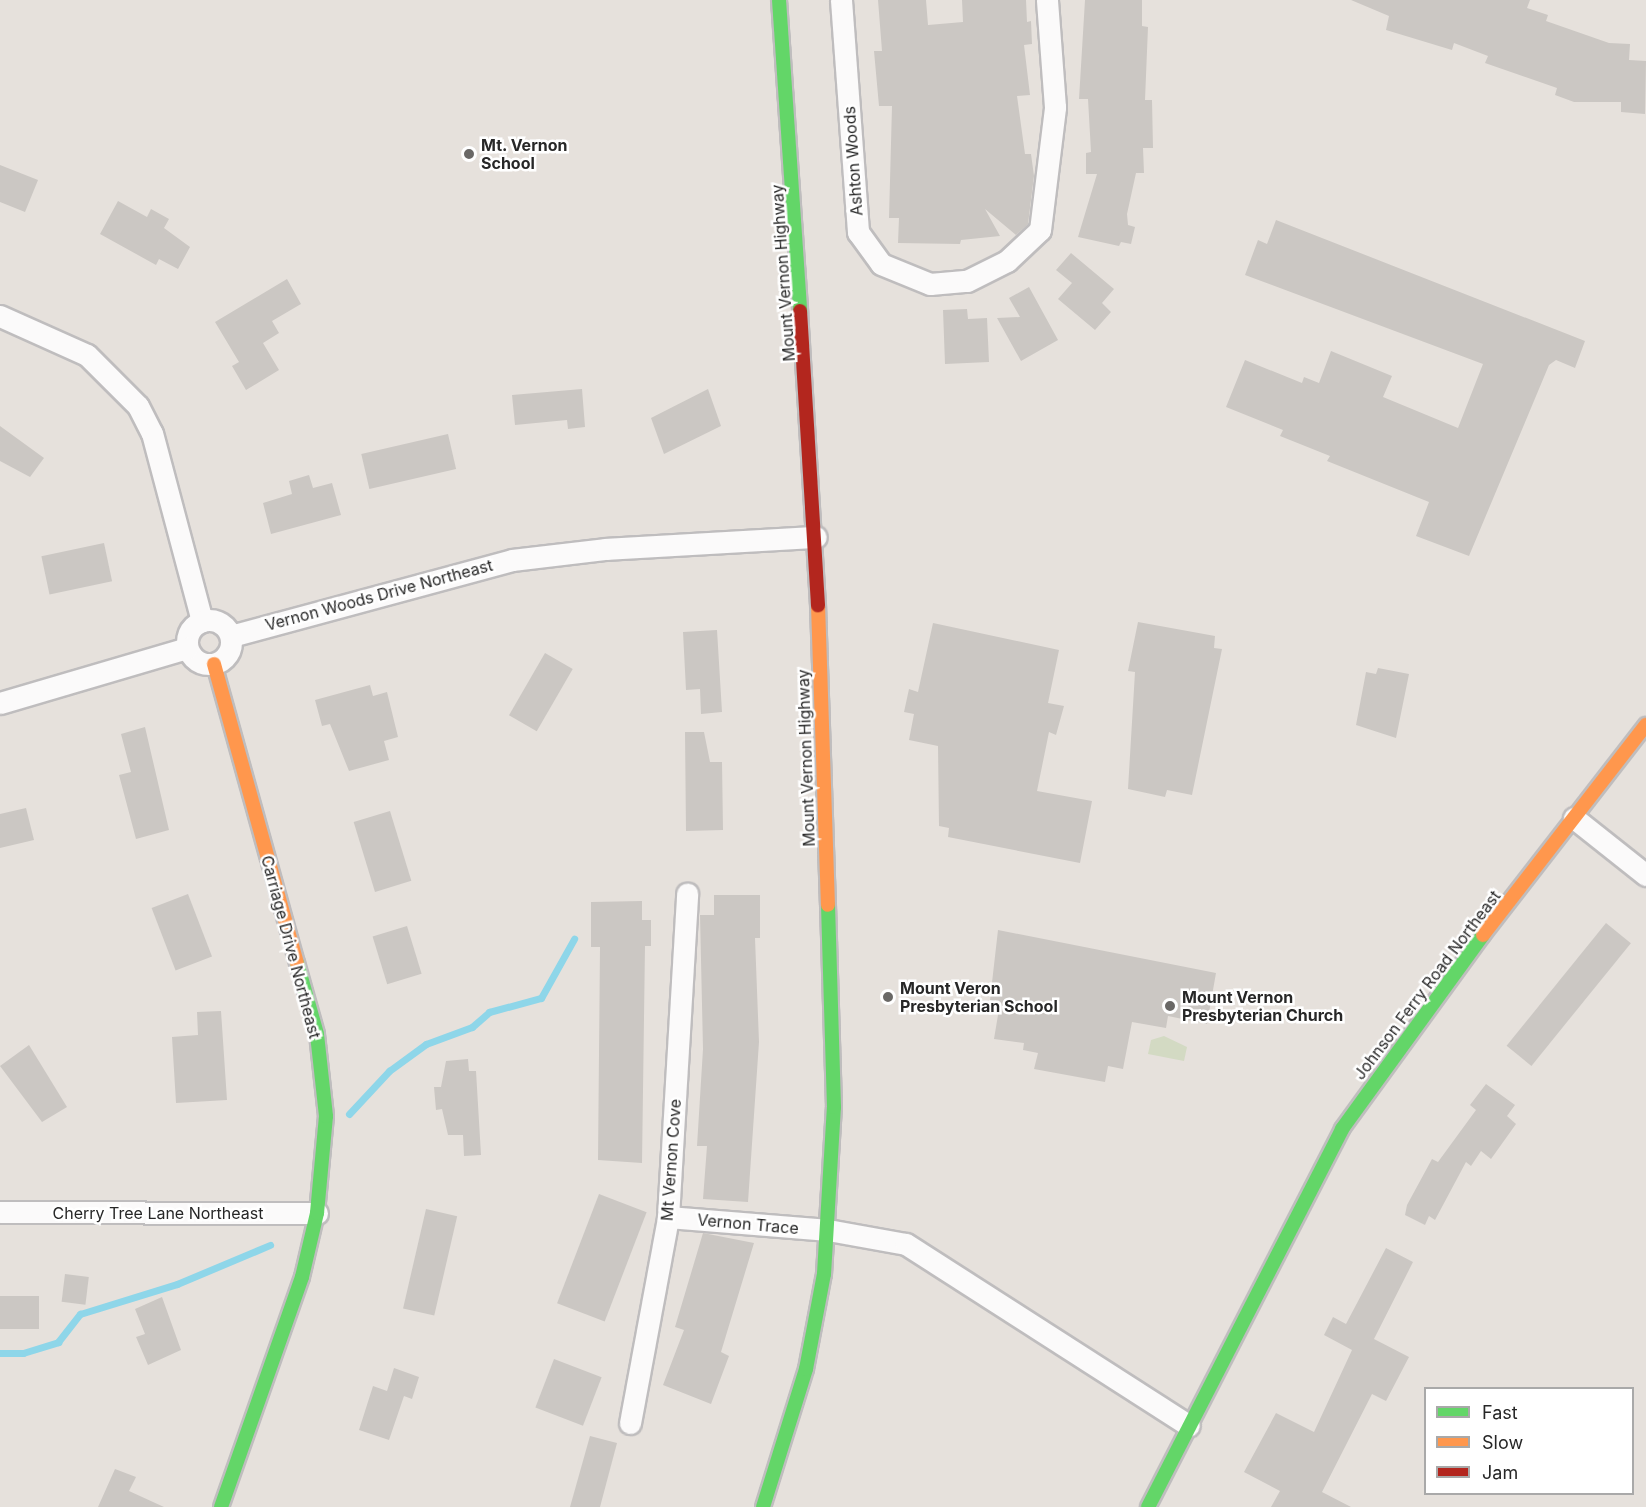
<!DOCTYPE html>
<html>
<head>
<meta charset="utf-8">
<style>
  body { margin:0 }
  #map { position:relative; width:1646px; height:1507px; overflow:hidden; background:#e6e1dc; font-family:Inter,sans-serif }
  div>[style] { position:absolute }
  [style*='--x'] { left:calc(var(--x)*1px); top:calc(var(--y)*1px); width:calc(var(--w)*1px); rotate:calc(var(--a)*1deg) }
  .cemetery>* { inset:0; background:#d3dac3 }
  .stream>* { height:7px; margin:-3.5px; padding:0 3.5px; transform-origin:3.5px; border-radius:3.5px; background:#8ed6e9 }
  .building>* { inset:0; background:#cbc7c3; transform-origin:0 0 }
  .roads { filter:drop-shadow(2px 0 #bfbdbe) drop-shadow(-2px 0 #bfbdbe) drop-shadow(0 2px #bfbdbe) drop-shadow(0 -2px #bfbdbe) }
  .street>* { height:21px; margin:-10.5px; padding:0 10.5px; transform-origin:10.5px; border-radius:10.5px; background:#fbfafa }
  .street>.ring { margin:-10.5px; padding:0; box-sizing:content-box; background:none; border:21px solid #fbfafa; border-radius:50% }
  .fast>* { height:14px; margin:-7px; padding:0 7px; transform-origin:7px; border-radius:7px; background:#63d668 }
  .slow>* { height:14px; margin:-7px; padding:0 7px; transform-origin:7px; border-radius:7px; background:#ff974d }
  .jam>* { height:14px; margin:-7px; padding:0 7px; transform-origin:7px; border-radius:7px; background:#b3261e }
  .dots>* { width:16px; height:16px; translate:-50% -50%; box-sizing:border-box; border:3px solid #fff; border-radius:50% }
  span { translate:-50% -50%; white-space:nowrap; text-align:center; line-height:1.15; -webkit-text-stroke:5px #fff; paint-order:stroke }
  .poi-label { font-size:16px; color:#272727; font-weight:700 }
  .left { translate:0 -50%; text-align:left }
  .street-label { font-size:16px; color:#272727 }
  .legend { position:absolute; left:1424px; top:1387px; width:210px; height:108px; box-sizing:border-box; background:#fff; border:2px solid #a9a9a9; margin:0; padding:8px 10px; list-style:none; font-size:18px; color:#272727 }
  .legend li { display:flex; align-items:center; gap:12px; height:30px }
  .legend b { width:30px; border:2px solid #a9a9a9 }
</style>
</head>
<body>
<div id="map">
  <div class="cemetery">
    <div style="clip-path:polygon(1164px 1036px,1187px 1047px,1184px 1061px,1148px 1054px,1151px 1040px)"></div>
  </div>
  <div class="stream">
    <div style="--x:349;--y:1114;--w:59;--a:-47.1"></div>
    <div style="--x:389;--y:1071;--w:46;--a:-36.1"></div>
    <div style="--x:426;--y:1044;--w:49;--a:-20.3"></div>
    <div style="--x:472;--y:1027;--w:23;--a:-41"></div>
    <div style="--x:489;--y:1012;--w:54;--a:-15.1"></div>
    <div style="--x:541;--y:998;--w:68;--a:-60.8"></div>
    <div style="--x:0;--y:1353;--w:23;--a:0"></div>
    <div style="--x:23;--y:1353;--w:37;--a:-17"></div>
    <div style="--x:58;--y:1342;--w:36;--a:-52"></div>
    <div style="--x:80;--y:1314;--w:102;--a:-17.2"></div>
    <div style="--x:177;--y:1284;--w:101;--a:-22.8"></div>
  </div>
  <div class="building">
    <div style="clip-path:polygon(878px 0,926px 0,928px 25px,963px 22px,962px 0,1026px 0,1027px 22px,1031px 21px,1032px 44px,1024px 45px,1030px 95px,1017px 96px,1025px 154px,1031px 154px,1034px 176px,1028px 224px,1016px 235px,985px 209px,1000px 236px,961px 240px,960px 244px,898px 243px,899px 218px,889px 218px,892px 106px,879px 106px,874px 51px,882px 51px)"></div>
    <div style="clip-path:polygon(1085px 0,1142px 0,1142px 26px,1148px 27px,1145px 100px,1152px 100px,1153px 148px,1143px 148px,1144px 173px,1136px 173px,1127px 214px,1128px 225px,1135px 227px,1131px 244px,1121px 242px,1119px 246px,1078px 237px,1097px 174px,1086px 174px,1086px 153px,1091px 152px,1088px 99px,1079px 99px)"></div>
    <div style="clip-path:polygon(1351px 0,1530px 0,1527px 8px,1548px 15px,1546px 21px,1609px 43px,1630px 44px,1629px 60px,1646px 61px,1645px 114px,1621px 112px,1621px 102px,1574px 102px,1555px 95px,1557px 88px,1485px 63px,1488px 56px,1454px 43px,1452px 50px,1386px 30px,1389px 16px)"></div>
    <div style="clip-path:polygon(0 165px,38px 180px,25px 212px,0 202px)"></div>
    <div style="clip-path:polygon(118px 201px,147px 217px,151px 209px,169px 219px,164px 228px,190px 247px,178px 269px,159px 259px,156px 265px,100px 234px)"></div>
    <div style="clip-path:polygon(1276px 220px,1585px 341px,1575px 368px,1556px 360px,1549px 365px,1469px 556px,1416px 536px,1429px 502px,1327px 461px,1330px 456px,1280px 436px,1283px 430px,1226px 407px,1245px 360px,1302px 383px,1304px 377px,1319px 383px,1331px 351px,1392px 376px,1383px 397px,1458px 428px,1483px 364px,1245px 275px,1258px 240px,1267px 244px)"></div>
    <div style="clip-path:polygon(1071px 253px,1114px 289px,1102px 303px,1111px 312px,1095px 330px,1058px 299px,1072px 283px,1056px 270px)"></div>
    <div style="clip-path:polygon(287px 279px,301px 304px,272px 321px,279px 333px,263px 343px,279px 370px,246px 390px,232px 366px,239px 362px,215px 322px)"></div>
    <div style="clip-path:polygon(1029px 287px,1058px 340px,1021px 361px,997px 318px,1020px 317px,1009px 298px)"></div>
    <div style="clip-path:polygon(967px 309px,968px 319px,987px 318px,989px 362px,945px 364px,943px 310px)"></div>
    <div style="clip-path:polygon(582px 389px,585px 427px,568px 429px,567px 420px,515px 425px,512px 395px)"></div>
    <div style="clip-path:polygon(708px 389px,721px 426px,664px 454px,651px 418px)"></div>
    <div style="clip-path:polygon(0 426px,44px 458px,30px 477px,0 461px)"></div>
    <div style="left:448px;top:434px;width:36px;height:89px;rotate:77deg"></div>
    <div style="clip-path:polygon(309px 475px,313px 488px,332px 483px,341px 515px,271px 534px,263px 503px,292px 494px,289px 481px)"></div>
    <div style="left:104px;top:543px;width:39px;height:64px;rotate:78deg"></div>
    <div style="clip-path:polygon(1138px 622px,1215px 636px,1214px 648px,1222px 649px,1192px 795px,1167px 790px,1165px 797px,1128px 789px,1135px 672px,1128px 671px)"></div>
    <div style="clip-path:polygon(933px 623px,1059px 650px,1048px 703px,1064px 706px,1056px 735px,1049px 732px,1037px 791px,1092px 801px,1080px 863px,948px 837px,949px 828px,939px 826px,938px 746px,909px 740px,914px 714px,904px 712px,909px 689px,918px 692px)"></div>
    <div style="clip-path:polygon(717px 630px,722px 712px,701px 714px,700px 689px,686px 690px,683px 632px)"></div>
    <div style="left:545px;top:653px;width:32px;height:72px;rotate:30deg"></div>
    <div style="clip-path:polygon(1378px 668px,1409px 674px,1396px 738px,1356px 725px,1366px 672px,1376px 674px)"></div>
    <div style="clip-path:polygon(370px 685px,373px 696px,387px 692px,398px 737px,384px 741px,389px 760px,349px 771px,330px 724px,322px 726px,315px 700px)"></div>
    <div style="clip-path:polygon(145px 727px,169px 830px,136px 839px,119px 775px,131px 772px,121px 734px)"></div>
    <div style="clip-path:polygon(685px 732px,704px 732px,710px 762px,722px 762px,723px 830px,686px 831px)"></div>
    <div style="clip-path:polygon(26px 808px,34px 840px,0 848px,0 814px)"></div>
    <div style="left:390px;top:811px;width:73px;height:38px;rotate:73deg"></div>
    <div style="left:188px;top:894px;width:67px;height:39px;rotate:69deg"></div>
    <div style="clip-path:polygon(714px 895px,760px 895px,760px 938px,755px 938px,759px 1042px,748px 1202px,703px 1199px,707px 1146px,697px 1146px,703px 1049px,700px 915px,714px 915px)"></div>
    <div style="clip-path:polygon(642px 901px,642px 920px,651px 920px,651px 946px,645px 946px,642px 1163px,598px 1160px,600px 947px,591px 947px,591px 902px)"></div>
    <div style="left:1606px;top:923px;width:32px;height:158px;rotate:39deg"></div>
    <div style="left:407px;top:926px;width:50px;height:36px;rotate:73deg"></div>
    <div style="clip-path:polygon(998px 930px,1216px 973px,1207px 1024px,1168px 1016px,1166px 1028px,1132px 1022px,1123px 1069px,1108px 1066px,1105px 1082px,1034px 1069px,1038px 1053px,1023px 1050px,1024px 1043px,994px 1039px,1000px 1003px,990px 1000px)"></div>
    <div style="clip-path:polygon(221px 1011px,227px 1100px,176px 1103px,172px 1037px,198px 1035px,197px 1012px)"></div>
    <div style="clip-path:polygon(29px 1045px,67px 1107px,42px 1122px,0 1066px)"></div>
    <div style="clip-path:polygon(468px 1059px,469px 1071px,476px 1071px,481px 1155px,464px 1156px,463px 1135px,448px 1135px,442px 1109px,436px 1110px,434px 1087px,441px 1087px,446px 1061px)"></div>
    <div style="clip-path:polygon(1486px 1084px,1515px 1105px,1507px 1116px,1516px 1124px,1491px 1159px,1481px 1151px,1471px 1166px,1466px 1162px,1435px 1220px,1429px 1216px,1425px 1225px,1405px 1215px,1407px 1205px,1432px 1159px,1438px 1162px,1476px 1110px,1470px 1105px)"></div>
    <div style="left:599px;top:1194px;width:51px;height:117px;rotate:21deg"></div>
    <div style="left:426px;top:1209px;width:32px;height:102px;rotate:13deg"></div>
    <div style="clip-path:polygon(703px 1233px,754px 1243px,721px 1352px,729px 1356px,711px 1404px,663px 1385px,684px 1330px,675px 1327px)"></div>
    <div style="clip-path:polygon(1386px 1248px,1413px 1262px,1374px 1339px,1409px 1357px,1386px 1401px,1372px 1394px,1322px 1492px,1351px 1507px,1271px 1507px,1280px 1491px,1244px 1472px,1276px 1413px,1314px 1432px,1352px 1350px,1324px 1335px,1333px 1317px,1346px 1324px)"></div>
    <div style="left:65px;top:1274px;width:24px;height:28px;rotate:7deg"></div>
    <div style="left:39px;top:1296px;width:33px;height:39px;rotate:90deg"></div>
    <div style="clip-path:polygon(162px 1297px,181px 1350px,148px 1365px,136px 1337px,145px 1334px,135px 1309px)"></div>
    <div style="left:554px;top:1359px;width:51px;height:52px;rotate:21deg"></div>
    <div style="clip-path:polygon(394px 1368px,419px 1377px,412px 1399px,404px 1396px,389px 1440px,359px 1430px,373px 1386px,387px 1391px)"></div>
    <div style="clip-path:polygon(590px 1436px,617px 1443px,600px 1507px,570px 1507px)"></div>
    <div style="clip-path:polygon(115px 1469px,136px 1477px,129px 1491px,164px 1507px,98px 1507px)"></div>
  </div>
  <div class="roads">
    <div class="street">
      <div style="--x:841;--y:0;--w:233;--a:85.8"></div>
      <div style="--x:858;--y:232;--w:39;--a:54"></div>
      <div style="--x:881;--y:264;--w:53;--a:22.2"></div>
      <div style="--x:930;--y:284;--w:37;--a:-5"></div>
      <div style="--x:967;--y:281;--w:45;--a:-26.6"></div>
      <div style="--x:1007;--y:261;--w:45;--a:-43.2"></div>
      <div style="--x:1040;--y:230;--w:124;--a:-83"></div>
      <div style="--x:1055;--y:107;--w:107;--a:-94.3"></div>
      <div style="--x:0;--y:316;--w:95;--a:24.1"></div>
      <div style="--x:87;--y:355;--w:72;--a:45"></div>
      <div style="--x:138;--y:406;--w:30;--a:63"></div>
      <div style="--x:152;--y:433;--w:195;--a:75.1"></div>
      <div class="ring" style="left:187px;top:620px;width:23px;height:23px"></div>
      <div style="--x:231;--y:636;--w:291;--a:-15.1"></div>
      <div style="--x:512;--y:560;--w:95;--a:-6.7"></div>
      <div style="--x:606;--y:549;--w:210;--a:-3.3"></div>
      <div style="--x:0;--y:703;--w:195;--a:-16.4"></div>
      <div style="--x:1574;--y:818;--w:92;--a:38.4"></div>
      <div style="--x:0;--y:1212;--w:317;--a:0.2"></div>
      <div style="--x:668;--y:1217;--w:161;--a:4.6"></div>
      <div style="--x:828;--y:1230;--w:79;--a:10.2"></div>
      <div style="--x:906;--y:1244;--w:336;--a:32.7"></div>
      <div style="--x:630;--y:1423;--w:209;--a:-79.5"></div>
      <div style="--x:668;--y:1217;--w:324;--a:-86.6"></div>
    </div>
    <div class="fast">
      <div style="--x:779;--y:0;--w:312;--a:86.1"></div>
      <div style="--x:221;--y:1507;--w:244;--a:-70.6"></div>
      <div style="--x:302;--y:1277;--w:66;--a:-76.8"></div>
      <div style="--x:317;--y:1213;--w:97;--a:-84.7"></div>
      <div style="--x:326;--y:1116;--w:82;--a:-96.3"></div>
      <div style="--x:317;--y:1034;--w:74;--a:-105.7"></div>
      <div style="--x:763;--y:1507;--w:145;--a:-72.7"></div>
      <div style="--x:806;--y:1369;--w:97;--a:-79.3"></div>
      <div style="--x:824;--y:1274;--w:167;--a:-86.6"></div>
      <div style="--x:834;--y:1107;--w:202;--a:-91.7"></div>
      <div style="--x:1148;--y:1507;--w:425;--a:-62.8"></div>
      <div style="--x:1342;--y:1129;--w:240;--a:-54"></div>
    </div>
    <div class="slow">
      <div style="--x:818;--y:605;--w:300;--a:88.1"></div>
      <div style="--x:214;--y:664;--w:310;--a:74.5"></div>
      <div style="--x:1483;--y:935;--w:266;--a:-52.2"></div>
    </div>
    <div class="jam">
      <div style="--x:800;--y:311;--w:295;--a:86.5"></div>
    </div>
  </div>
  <div class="dots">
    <div style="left:469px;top:154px;background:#6a6866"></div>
    <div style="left:888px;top:997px;background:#6a6866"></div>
    <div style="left:1170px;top:1006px;background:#6a6866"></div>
  </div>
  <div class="poi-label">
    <span class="left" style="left:481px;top:154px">Mt. Vernon<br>School</span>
    <span class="left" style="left:900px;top:997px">Mount Veron<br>Presbyterian School</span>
    <span class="left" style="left:1182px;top:1006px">Mount Vernon<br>Presbyterian Church</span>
  </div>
  <div class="street-label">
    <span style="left:853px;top:161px;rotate:-94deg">Ashton Woods</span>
    <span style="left:783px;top:273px;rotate:-94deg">Mount Vernon Highway</span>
    <span style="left:379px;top:595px;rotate:-15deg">Vernon Woods Drive Northeast</span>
    <span style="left:806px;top:758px;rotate:-92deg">Mount Vernon Highway</span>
    <span style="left:291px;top:947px;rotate:75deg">Carriage Drive Northeast</span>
    <span style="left:1427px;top:985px;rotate:-53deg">Johnson Ferry Road Northeast</span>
    <span style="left:671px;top:1160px;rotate:-86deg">Mt Vernon Cove</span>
    <span style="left:158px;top:1213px">Cherry Tree Lane Northeast</span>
    <span style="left:748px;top:1224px;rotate:5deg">Vernon Trace</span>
  </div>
  <ul class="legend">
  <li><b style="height:8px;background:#63d668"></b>Fast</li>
  <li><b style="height:8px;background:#ff974d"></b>Slow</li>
  <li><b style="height:8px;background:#b3261e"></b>Jam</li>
  </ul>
</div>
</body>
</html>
